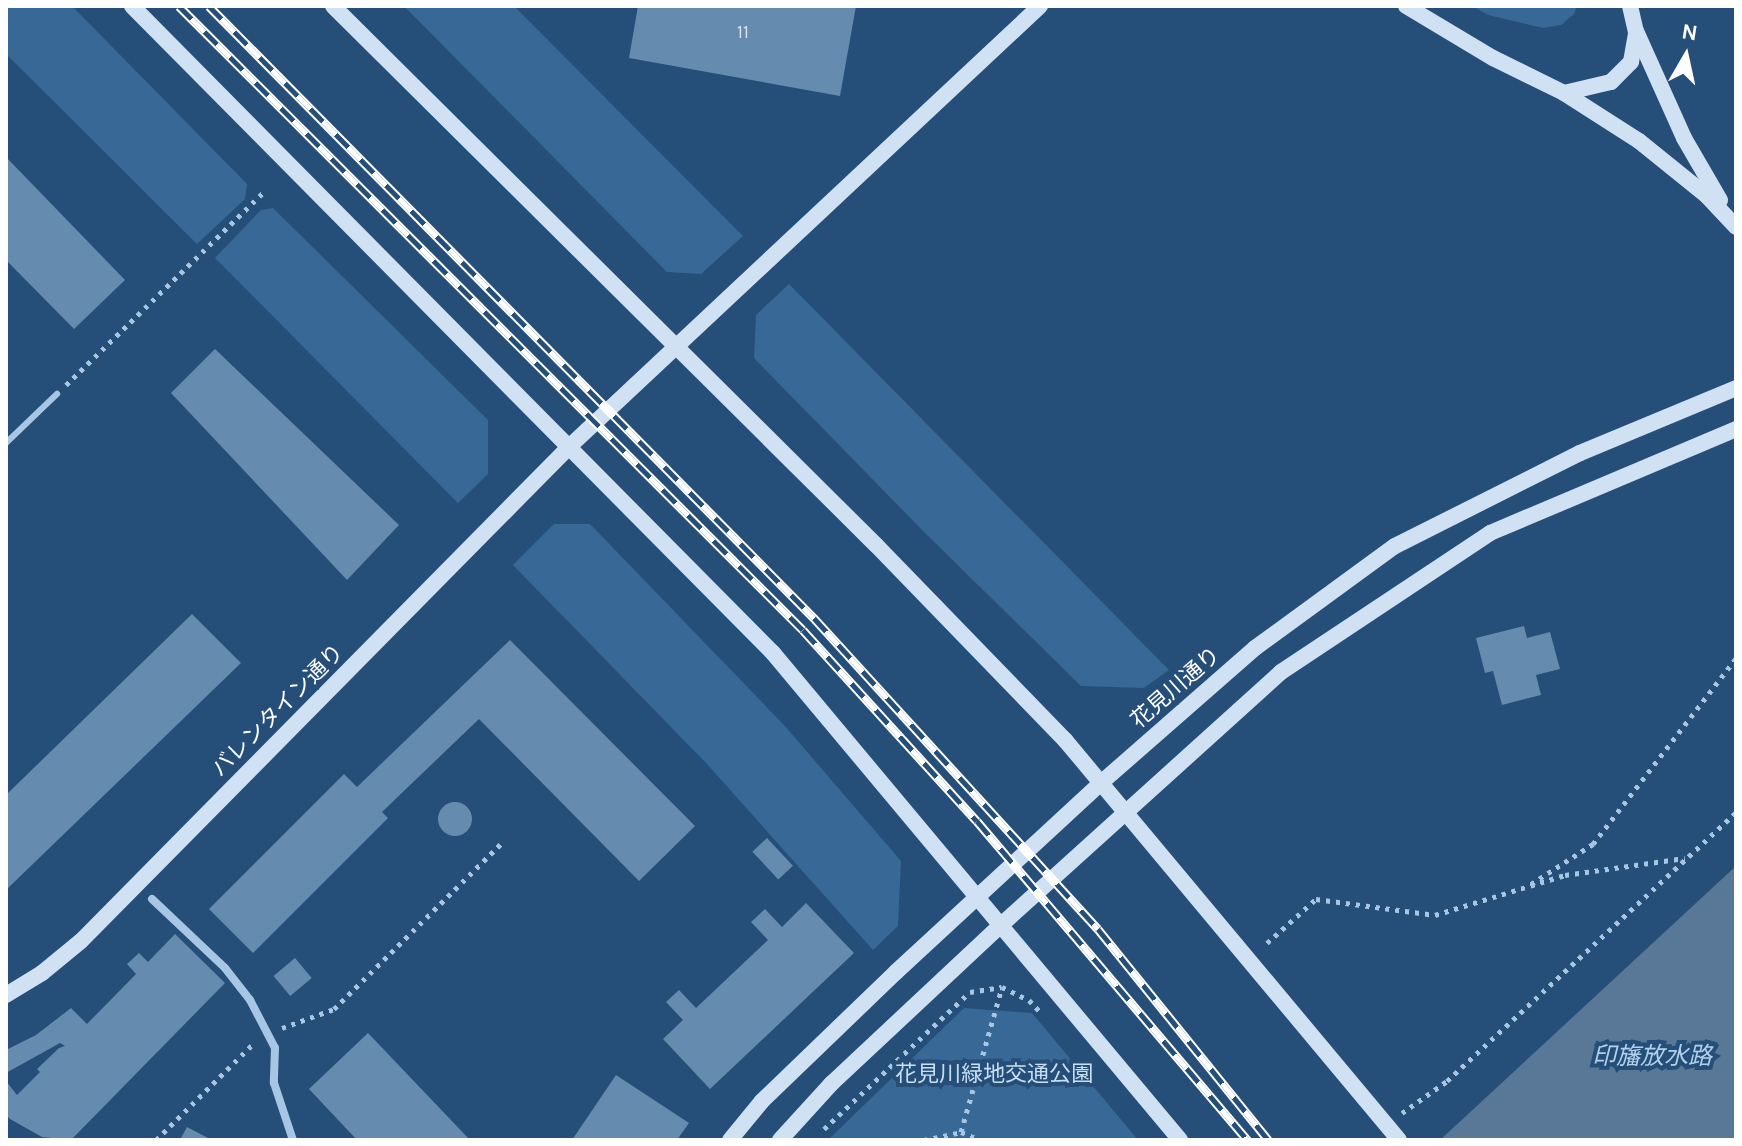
<!DOCTYPE html>
<html>
<head>
<meta charset="utf-8">
<style>
  body { margin:0 }
  #map { position:relative; width:1742px; height:1146px; overflow:hidden; background:#254e78; font-family:Karla,"Noto Sans JP",sans-serif }
  div>[style] { position:absolute }
  [style*='--x'] { left:calc(var(--x)*1px); top:calc(var(--y)*1px); width:calc(var(--w)*1px); rotate:calc(var(--a)*1deg) }
  .green>* { inset:0; background:#386996 }
  .water>* { inset:0; background:#597897 }
  .building>* { inset:0; background:#658bae; transform-origin:0 0 }
  .round { border-radius:50% }
  .path>* { height:5px; margin-top:-2.5px; transform-origin:0; background:repeating-linear-gradient(90deg,#a7c6e3 0 4px,transparent 0 10px) }
  .lane>* { height:6px; margin:-3px; padding:0 3px; transform-origin:3px; border-radius:3px; background:#a7c6e3 }
  .street>* { height:8px; margin:-4px; padding:0 4px; transform-origin:4px; border-radius:4px; background:#a7c6e3 }
  .secondary>* { height:16px; margin:-8px; padding:0 8px; transform-origin:8px; border-radius:8px; background:#d0e1f4 }
  .rail>* { height:9px; margin-top:-4.5px; transform-origin:0; background:repeating-linear-gradient(90deg,#254e78 0 18px,#fff 0 36px); box-sizing:border-box; border-block:2px solid #fff }
  span { translate:-50% -50%; white-space:nowrap; text-align:center; line-height:1.15; -webkit-text-stroke:8px #254e78; paint-order:stroke }
  .number-label { font-size:18px; color:#d8e2eb }
  .number-label span { -webkit-text-stroke-width:0 }
  .street-label { font-size:22px; color:#fff }
  .park-label { font-size:22px; color:#c9dff3 }
  .water-label { font-size:24px; color:#b2d0eb; font-style:italic }
  .frame { position:absolute; inset:0; border:8px solid #fff; pointer-events:none }
  .north { position:absolute; left:1646px; top:16px; width:80px; height:80px; -webkit-text-stroke:6px #254e78; paint-order:stroke; rotate:9deg; font-size:22px; font-weight:700; line-height:32px; text-align:center; color:#fff }
  .north::after { content:''; display:block; margin:auto; width:28px; height:36px; background:#fff; clip-path:polygon(50% 0,100% 100%,50% 72%,0 100%) }
</style>
</head>
<body>
<div id="map">
  <div class="green">
    <div style="clip-path:polygon(6px 6px,72px 6px,247px 184px,245px 199px,197px 244px,6px 54px)"></div>
    <div style="clip-path:polygon(404px 6px,514px 6px,743px 236px,701px 274px,667px 272px)"></div>
    <div style="clip-path:polygon(1472px 6px,1577px 6px,1574px 14px,1561px 25px,1543px 28px,1488px 15px)"></div>
    <div style="clip-path:polygon(273px 208px,488px 420px,488px 474px,458px 503px,215px 258px,261px 210px)"></div>
    <div style="clip-path:polygon(789px 284px,1169px 670px,1144px 688px,1081px 686px,925px 533px,754px 358px,756px 315px)"></div>
    <div style="clip-path:polygon(554px 524px,590px 524px,784px 725px,901px 861px,898px 926px,873px 950px,707px 764px,513px 565px)"></div>
    <div style="clip-path:polygon(964px 1008px,1032px 1013px,1138px 1140px,828px 1140px)"></div>
  </div>
  <div class="water">
    <div style="clip-path:polygon(1736px 866px,1736px 1140px,1440px 1140px)"></div>
  </div>
  <div class="building">
    <div style="clip-path:polygon(638px 6px,856px 6px,840px 96px,629px 58px)"></div>
    <div style="clip-path:polygon(6px 157px,125px 280px,74px 329px,6px 260px)"></div>
    <div style="clip-path:polygon(215px 349px,399px 525px,347px 580px,171px 393px)"></div>
    <div style="clip-path:polygon(192px 614px,241px 663px,6px 890px,6px 795px)"></div>
    <div style="clip-path:polygon(1524px 626px,1527px 638px,1550px 632px,1560px 669px,1536px 675px,1541px 695px,1502px 705px,1493px 671px,1485px 673px,1476px 638px)"></div>
    <div style="clip-path:polygon(510px 640px,695px 826px,639px 881px,479px 719px,382px 812px,388px 818px,253px 953px,209px 909px,344px 774px,357px 787px)"></div>
    <div class="round" style="left:438px;top:802px;width:34px;height:34px"></div>
    <div style="left:767px;top:838px;width:38px;height:20px;rotate:47deg"></div>
    <div style="clip-path:polygon(806px 903px,854px 953px,710px 1089px,663px 1039px,683px 1020px,666px 1002px,679px 990px,696px 1008px,768px 940px,751px 922px,765px 909px,782px 927px)"></div>
    <div style="clip-path:polygon(175px 934px,225px 983px,71px 1140px,42px 1137px,10px 1119px,6px 1115px,6px 1081px,17px 1095px,40px 1072px,37px 1069px,59px 1048px,65px 1046px,60px 1043px,6px 1073px,6px 1050px,36px 1035px,71px 1008px,87px 1024px,136px 974px,127px 964px,139px 953px,148px 962px)"></div>
    <div style="left:295px;top:958px;width:26px;height:28px;rotate:50deg"></div>
    <div style="clip-path:polygon(368px 1033px,470px 1140px,357px 1140px,309px 1089px)"></div>
    <div style="clip-path:polygon(616px 1075px,689px 1123px,677px 1140px,572px 1140px)"></div>
    <div style="clip-path:polygon(187px 1127px,212px 1140px,180px 1140px)"></div>
  </div>
  <div class="path">
    <div style="--x:66;--y:385;--w:279;--a:-44.3"></div>
    <div style="--x:1531;--y:884;--w:74;--a:-32.8"></div>
    <div style="--x:1593;--y:844;--w:235;--a:-52.4"></div>
    <div style="--x:1267;--y:943;--w:66;--a:-41.9"></div>
    <div style="--x:1316;--y:899;--w:120;--a:7.7"></div>
    <div style="--x:1435;--y:915;--w:136;--a:-17.1"></div>
    <div style="--x:1565;--y:875;--w:121;--a:-8.1"></div>
    <div style="--x:282;--y:1028;--w:55;--a:-20.1"></div>
    <div style="--x:334;--y:1009;--w:239;--a:-44.7"></div>
    <div style="--x:1402;--y:1113;--w:55;--a:-35.4"></div>
    <div style="--x:1447;--y:1081;--w:395;--a:-42.9"></div>
    <div style="--x:824;--y:1129;--w:200;--a:-43.2"></div>
    <div style="--x:970;--y:992;--w:32;--a:-9"></div>
    <div style="--x:1002;--y:987;--w:30;--a:26"></div>
    <div style="--x:1029;--y:1000;--w:19;--a:47"></div>
    <div style="--x:961;--y:1132;--w:151;--a:-74.2"></div>
    <div style="--x:156;--y:1140;--w:136;--a:-44.7"></div>
    <div style="--x:924;--y:1140;--w:38;--a:-12"></div>
    <div style="--x:961;--y:1132;--w:22;--a:22"></div>
  </div>
  <div class="lane">
    <div style="--x:6;--y:443;--w:71;--a:-43.9"></div>
  </div>
  <div class="street">
    <div style="--x:152;--y:899;--w:100;--a:43.4"></div>
    <div style="--x:225;--y:968;--w:41;--a:52"></div>
    <div style="--x:250;--y:1000;--w:54;--a:62.5"></div>
    <div style="--x:275;--y:1048;--w:35;--a:92"></div>
    <div style="--x:274;--y:1083;--w:60;--a:71.6"></div>
  </div>
  <div class="secondary">
    <div style="--x:132;--y:6;--w:911;--a:45.27"></div>
    <div style="--x:773;--y:653;--w:635;--a:50.11"></div>
    <div style="--x:333;--y:6;--w:765;--a:44.79"></div>
    <div style="--x:876;--y:545;--w:272;--a:45.9"></div>
    <div style="--x:1065;--y:740;--w:521;--a:50.14"></div>
    <div style="--x:1406;--y:6;--w:101;--a:30.9"></div>
    <div style="--x:1493;--y:58;--w:79;--a:26.2"></div>
    <div style="--x:1564;--y:93;--w:89;--a:32.6"></div>
    <div style="--x:1639;--y:141;--w:86;--a:38.9"></div>
    <div style="--x:1706;--y:195;--w:44;--a:46.8"></div>
    <div style="--x:1630;--y:6;--w:26;--a:77"></div>
    <div style="--x:1636;--y:31;--w:117;--a:65.8"></div>
    <div style="--x:1684;--y:138;--w:72;--a:59.9"></div>
    <div style="--x:1564;--y:93;--w:48;--a:-13.2"></div>
    <div style="--x:1611;--y:82;--w:28;--a:-45"></div>
    <div style="--x:1631;--y:62;--w:29;--a:-80"></div>
    <div style="--x:6;--y:995;--w:42;--a:-31.4"></div>
    <div style="--x:42;--y:973;--w:50;--a:-39.4"></div>
    <div style="--x:81;--y:941;--w:696;--a:-45.35"></div>
    <div style="--x:570;--y:446;--w:644;--a:-43.11"></div>
    <div style="--x:730;--y:1140;--w:50;--a:-50.6"></div>
    <div style="--x:762;--y:1101;--w:186;--a:-43.9"></div>
    <div style="--x:896;--y:972;--w:280;--a:-42.7"></div>
    <div style="--x:1102;--y:782;--w:203;--a:-41.2"></div>
    <div style="--x:1255;--y:648;--w:173;--a:-36.1"></div>
    <div style="--x:1395;--y:546;--w:207;--a:-26.7"></div>
    <div style="--x:1580;--y:453;--w:169;--a:-22.6"></div>
    <div style="--x:780;--y:1140;--w:76;--a:-47.7"></div>
    <div style="--x:831;--y:1084;--w:231;--a:-43.1"></div>
    <div style="--x:1000;--y:926;--w:379;--a:-42.1"></div>
    <div style="--x:1281;--y:672;--w:251;--a:-33.6"></div>
    <div style="--x:1490;--y:533;--w:267;--a:-22.9"></div>
  </div>
  <div class="rail">
    <div style="--x:179;--y:6;--w:882;--a:45"></div>
    <div style="--x:803;--y:630;--w:258;--a:47.7"></div>
    <div style="--x:977;--y:821;--w:419;--a:49.7"></div>
    <div style="--x:209;--y:6;--w:861;--a:45.33"></div>
    <div style="--x:814;--y:618;--w:421;--a:47.6"></div>
    <div style="--x:1098;--y:929;--w:271;--a:51.1"></div>
  </div>
  <div class="number-label">
    <span style="left:743px;top:32px">11</span>
  </div>
  <div class="street-label">
    <span style="left:1176px;top:688px;rotate:-41deg">花見川通り</span>
    <span style="left:278px;top:711px;rotate:-45deg">バレンタイン通り</span>
  </div>
  <div class="park-label">
    <span style="left:994px;top:1075px">花見川緑地交通公園</span>
  </div>
  <div class="water-label">
    <span style="left:1652px;top:1057px">印旛放水路</span>
  </div>
  <div class="frame"></div>
  <div class="north">N</div>
</div>
</body>
</html>
